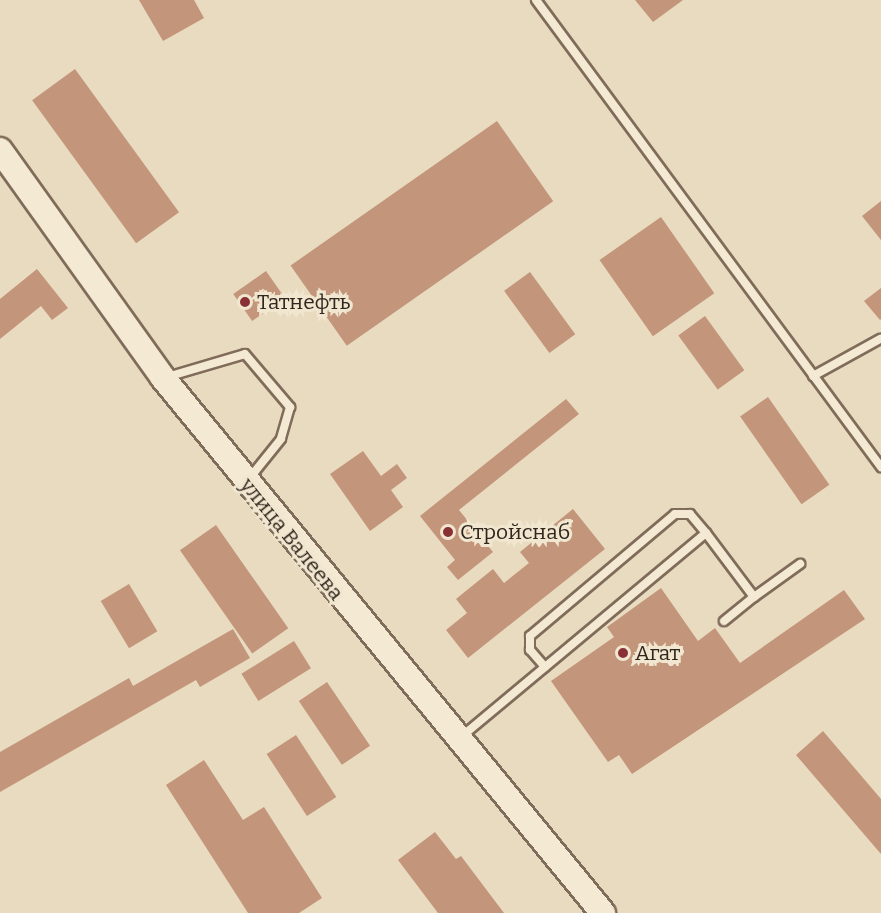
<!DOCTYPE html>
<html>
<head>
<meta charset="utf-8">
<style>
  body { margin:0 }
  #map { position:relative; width:881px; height:913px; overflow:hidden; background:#e9dbc0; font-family:Bitter,serif }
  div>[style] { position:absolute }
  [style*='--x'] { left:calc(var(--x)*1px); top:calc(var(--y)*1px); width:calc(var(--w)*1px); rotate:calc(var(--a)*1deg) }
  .building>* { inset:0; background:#c3957a; transform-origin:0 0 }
  .roads { filter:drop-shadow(2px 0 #806c5a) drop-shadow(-2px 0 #806c5a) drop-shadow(0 2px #806c5a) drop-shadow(0 -2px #806c5a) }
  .service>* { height:8px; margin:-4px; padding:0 4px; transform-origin:4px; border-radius:4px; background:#f4e9d2 }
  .secondary>* { height:24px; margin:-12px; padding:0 12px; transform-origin:12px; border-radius:12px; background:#f4e9d2 }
  .dots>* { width:16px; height:16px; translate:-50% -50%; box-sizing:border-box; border:3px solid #f1e6cf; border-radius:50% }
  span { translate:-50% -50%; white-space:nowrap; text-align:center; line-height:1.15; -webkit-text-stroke:6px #f1e6cf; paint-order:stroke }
  .poi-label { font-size:21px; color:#31261d }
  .left { translate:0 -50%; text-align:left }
  .street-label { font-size:21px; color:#31261d }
</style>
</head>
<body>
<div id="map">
  <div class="building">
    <div style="clip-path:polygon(139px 0,194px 0,204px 18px,163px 41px)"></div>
    <div style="clip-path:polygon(635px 0,683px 0,653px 22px)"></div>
    <div style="left:75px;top:69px;width:177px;height:53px;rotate:54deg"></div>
    <div style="left:497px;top:121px;width:98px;height:252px;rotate:55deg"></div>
    <div style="clip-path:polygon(881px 201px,881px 240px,862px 216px)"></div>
    <div style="left:661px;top:217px;width:93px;height:75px;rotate:55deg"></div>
    <div style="clip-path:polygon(37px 269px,68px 308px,52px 320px,41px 306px,0 339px,0 299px)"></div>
    <div style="left:266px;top:271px;width:33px;height:40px;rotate:55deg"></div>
    <div style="left:530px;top:272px;width:77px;height:32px;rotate:54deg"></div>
    <div style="clip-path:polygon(881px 288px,881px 319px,880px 320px,864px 301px)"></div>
    <div style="left:705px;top:316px;width:67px;height:33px;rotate:54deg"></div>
    <div style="left:768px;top:397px;width:107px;height:34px;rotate:55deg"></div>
    <div style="clip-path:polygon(566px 399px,579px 414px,459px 510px,493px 552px,458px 580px,447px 567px,455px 560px,420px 516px)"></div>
    <div style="clip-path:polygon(363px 451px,381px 476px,397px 464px,407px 478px,391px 490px,403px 507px,370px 531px,330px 474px)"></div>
    <div style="clip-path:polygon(573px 509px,605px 549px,468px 658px,446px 630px,467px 613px,456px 599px,493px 569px,504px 583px,529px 563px,520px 552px)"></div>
    <div style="left:216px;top:525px;width:126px;height:44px;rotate:55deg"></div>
    <div style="left:129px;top:584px;width:55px;height:33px;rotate:59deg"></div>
    <div style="clip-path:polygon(661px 588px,698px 641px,715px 628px,740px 663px,844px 590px,865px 619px,632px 774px,619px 755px,608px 762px,551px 681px,614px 637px,607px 627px)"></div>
    <div style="clip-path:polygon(233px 629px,250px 658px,200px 687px,196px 680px,0 792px,0 752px,129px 678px,133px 686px)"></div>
    <div style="left:294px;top:641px;width:32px;height:62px;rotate:58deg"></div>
    <div style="left:327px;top:682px;width:77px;height:34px;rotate:56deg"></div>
    <div style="clip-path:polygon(823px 731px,881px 799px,881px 854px,796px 755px)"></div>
    <div style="left:296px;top:735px;width:74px;height:35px;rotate:57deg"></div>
    <div style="clip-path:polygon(204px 760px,243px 820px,264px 807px,322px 898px,299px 913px,248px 913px,166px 785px)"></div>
    <div style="clip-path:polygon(435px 832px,456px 859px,461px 856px,504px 913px,438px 913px,398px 860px)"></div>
  </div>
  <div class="roads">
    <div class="service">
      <div style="--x:536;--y:0;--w:581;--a:53.54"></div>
      <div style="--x:813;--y:376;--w:77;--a:-28.9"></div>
      <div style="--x:167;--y:377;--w:81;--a:-16.4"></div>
      <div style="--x:245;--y:354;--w:70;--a:49.7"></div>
      <div style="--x:290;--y:407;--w:33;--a:106"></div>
      <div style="--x:281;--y:439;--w:53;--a:128.8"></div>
      <div style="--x:724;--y:621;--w:38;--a:-39"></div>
      <div style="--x:545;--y:667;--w:23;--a:-131"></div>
      <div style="--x:530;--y:650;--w:14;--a:-90"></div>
      <div style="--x:530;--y:636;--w:189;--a:-40.1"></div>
      <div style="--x:675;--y:514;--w:15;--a:0"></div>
      <div style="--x:690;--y:514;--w:25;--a:50"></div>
      <div style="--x:461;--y:737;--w:319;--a:-39.8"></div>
      <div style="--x:706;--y:533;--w:80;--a:53.1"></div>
      <div style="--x:754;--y:597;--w:57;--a:-35.7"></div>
    </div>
    <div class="secondary">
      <div style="--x:0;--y:150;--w:280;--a:54.4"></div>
      <div style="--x:163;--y:378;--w:693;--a:50.57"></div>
    </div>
  </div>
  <div class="dots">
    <div style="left:245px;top:302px;background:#893035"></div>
    <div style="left:448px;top:532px;background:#893035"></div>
    <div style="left:623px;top:653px;background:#893035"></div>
  </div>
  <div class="poi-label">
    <span class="left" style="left:257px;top:302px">Татнефть</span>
    <span class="left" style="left:460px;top:532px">Стройснаб</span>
    <span class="left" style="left:635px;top:653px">Агат</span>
  </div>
  <div class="street-label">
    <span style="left:292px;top:539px;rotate:51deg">улица Валеева</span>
  </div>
</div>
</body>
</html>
